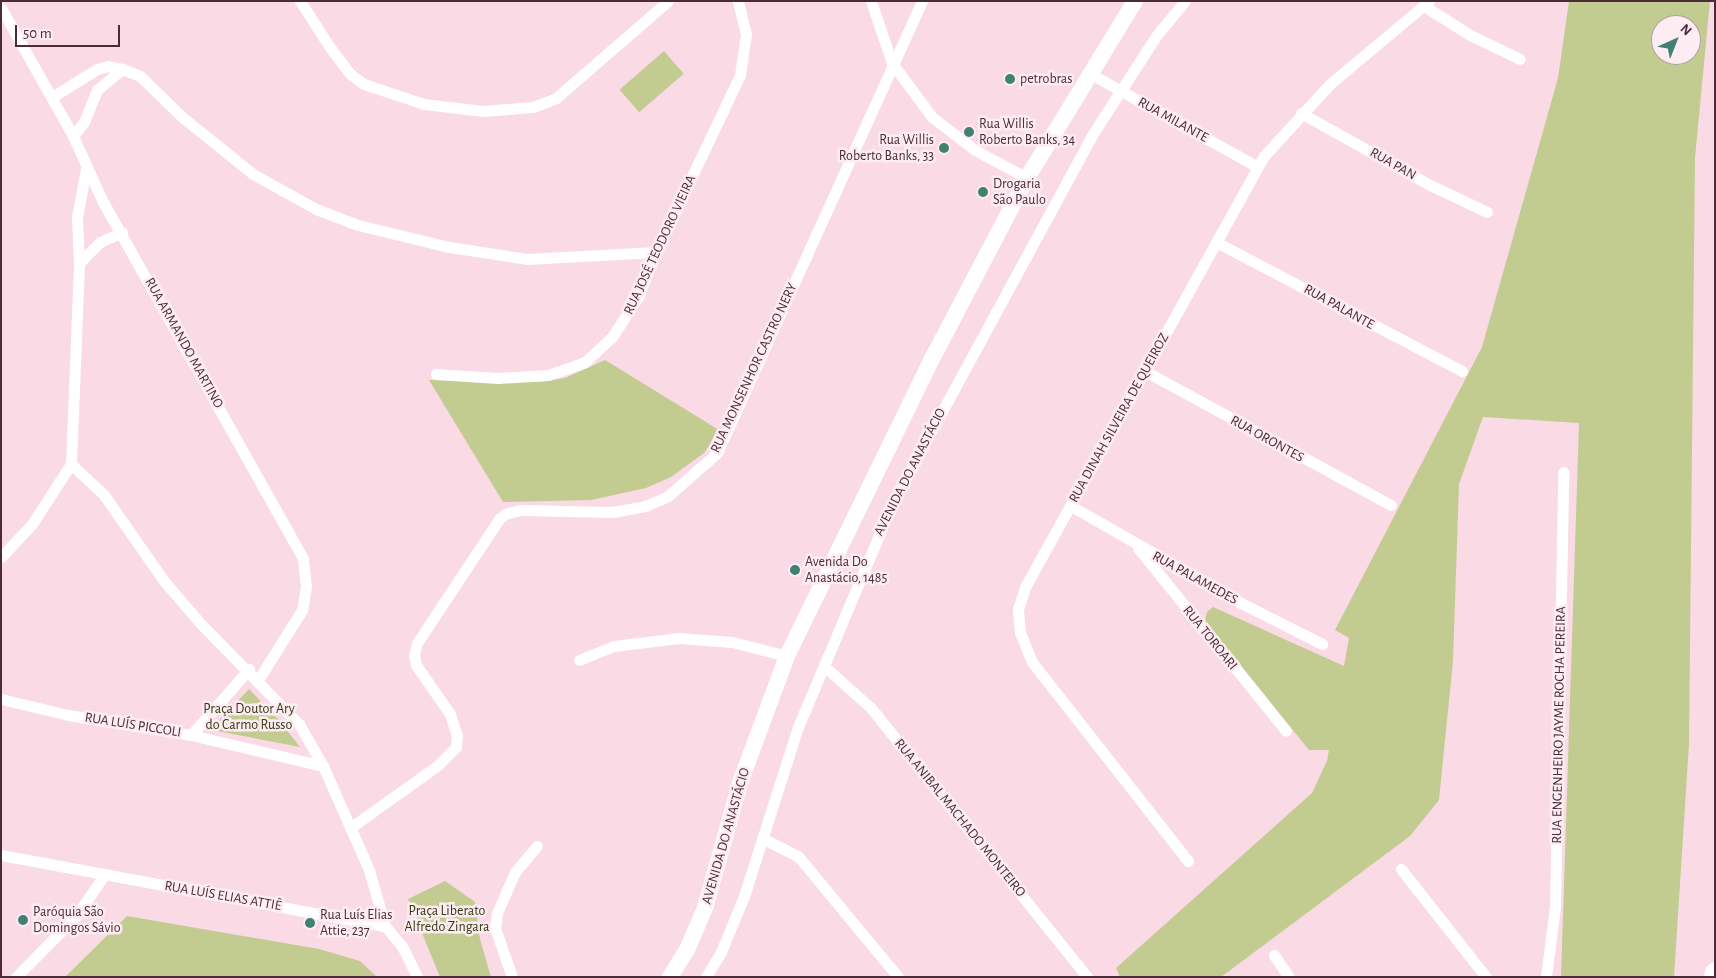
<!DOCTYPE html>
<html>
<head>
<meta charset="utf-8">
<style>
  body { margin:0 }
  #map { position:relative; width:1716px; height:978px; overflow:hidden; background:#fadae5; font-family:"Alegreya Sans",sans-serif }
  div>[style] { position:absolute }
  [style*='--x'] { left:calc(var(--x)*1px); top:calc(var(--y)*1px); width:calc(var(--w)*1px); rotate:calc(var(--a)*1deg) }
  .green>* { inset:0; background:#c2cc91; transform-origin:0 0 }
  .street>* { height:11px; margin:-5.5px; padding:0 5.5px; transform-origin:5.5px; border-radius:5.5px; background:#fff }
  .secondary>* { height:16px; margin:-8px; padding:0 8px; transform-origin:8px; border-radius:8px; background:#fff }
  .highway>* { height:21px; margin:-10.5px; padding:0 10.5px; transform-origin:10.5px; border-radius:10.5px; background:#fff }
  .dots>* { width:14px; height:14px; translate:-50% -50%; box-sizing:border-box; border:2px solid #fdecf2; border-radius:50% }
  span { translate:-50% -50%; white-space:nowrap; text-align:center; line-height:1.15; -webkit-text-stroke:5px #fdecf2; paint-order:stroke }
  .poi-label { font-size:14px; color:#4a2b37 }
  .left { translate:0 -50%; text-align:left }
  .right { translate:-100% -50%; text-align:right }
  .street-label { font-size:14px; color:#4a2b37 }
  .park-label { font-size:14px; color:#353a13 }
  .frame { position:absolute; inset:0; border:2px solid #4a2b37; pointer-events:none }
  .north { position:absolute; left:1651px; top:15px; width:50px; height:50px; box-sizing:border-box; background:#fdecf2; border:1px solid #b59fa7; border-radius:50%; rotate:44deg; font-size:14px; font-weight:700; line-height:20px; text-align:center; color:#4a2b37 }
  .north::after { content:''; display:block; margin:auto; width:18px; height:22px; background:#408171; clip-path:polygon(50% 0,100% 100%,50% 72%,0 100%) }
  .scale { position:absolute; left:15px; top:25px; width:105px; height:22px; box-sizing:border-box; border:2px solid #4a2b37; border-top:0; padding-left:6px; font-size:15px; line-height:18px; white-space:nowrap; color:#4a2b37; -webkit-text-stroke:4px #fdecf2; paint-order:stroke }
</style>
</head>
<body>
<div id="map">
  <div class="green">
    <div style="clip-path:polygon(evenodd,1569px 1px,1710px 1px,1695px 158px,1689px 744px,1674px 977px,1561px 977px,1579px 423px,1483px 417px,1459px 484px,1453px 661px,1439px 800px,1410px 836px,1221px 977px,1120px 977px,1116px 968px,1312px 793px,1327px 761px,1329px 750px,1309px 750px,1205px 621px,1207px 612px,1213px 607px,1344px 666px,1349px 638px,1335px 630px,1482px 347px,1558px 78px,1569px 1px,1661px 25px,1691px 25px,1691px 55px,1661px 55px,1661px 25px)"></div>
    <div style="left:664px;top:51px;width:30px;height:59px;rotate:49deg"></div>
    <div style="clip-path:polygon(605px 360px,719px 430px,704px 453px,671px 477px,646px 488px,591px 500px,503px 502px,429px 380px,540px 382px,565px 378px)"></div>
    <div style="clip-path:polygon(249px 689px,278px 719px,300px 747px,217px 731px,217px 723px)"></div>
    <div style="clip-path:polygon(445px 881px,475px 902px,480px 939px,491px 977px,440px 977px,408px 899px)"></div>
    <div style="clip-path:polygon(127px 916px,319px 949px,360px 961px,377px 977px,65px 977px)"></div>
  </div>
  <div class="street">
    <div style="--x:300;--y:1;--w:54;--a:57.2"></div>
    <div style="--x:329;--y:46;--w:35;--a:53"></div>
    <div style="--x:350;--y:74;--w:17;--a:36"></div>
    <div style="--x:364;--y:84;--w:63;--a:18.4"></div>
    <div style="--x:424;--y:104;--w:59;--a:6.8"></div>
    <div style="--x:483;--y:111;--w:50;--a:-4.6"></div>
    <div style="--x:533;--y:107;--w:25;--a:-21"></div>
    <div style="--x:556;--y:98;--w:148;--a:-40.9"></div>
    <div style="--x:871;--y:1;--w:65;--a:71.3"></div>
    <div style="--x:892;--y:63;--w:67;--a:53.5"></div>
    <div style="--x:932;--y:117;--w:54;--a:37.5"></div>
    <div style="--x:975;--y:150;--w:59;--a:28.3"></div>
    <div style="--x:1424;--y:6;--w:54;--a:32.2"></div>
    <div style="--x:1470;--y:35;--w:55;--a:25.6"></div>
    <div style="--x:1;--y:8;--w:147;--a:60.6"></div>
    <div style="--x:73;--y:136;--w:72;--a:65.6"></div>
    <div style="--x:103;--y:202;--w:409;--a:60.7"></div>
    <div style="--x:303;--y:559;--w:27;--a:84"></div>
    <div style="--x:306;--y:586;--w:24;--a:99"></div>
    <div style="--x:302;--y:610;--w:83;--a:122.2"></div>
    <div style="--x:1089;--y:73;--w:193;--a:29.1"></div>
    <div style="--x:52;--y:97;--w:53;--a:-31.9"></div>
    <div style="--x:97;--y:69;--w:11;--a:-15"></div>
    <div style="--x:108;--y:66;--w:14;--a:12"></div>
    <div style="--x:122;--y:69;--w:19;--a:21"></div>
    <div style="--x:140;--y:76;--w:57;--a:44.3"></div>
    <div style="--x:181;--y:116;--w:92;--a:38.9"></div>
    <div style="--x:253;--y:174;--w:72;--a:29.1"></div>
    <div style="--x:316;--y:209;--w:45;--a:20.9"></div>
    <div style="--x:358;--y:225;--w:94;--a:13.6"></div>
    <div style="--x:449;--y:247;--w:79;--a:8.7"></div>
    <div style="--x:527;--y:259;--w:129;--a:-3.1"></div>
    <div style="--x:1301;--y:113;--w:148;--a:29.2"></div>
    <div style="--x:1430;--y:185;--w:63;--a:25.3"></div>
    <div style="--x:73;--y:136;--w:18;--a:-52"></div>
    <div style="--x:84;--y:122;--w:35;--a:-68"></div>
    <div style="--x:97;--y:90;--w:33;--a:-40"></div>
    <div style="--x:1216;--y:242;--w:278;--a:27.7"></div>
    <div style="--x:79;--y:263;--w:30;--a:-45"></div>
    <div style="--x:100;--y:242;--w:24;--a:-24"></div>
    <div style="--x:1145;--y:371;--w:280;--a:28.6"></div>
    <div style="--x:436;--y:374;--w:62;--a:3.7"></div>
    <div style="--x:498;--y:378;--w:50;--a:-3.4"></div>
    <div style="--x:548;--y:375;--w:39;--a:-19"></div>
    <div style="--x:585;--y:362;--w:37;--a:-43"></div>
    <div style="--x:612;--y:337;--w:48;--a:-57"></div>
    <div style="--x:638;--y:297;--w:48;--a:-68.2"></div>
    <div style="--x:656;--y:252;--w:196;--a:-64.6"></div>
    <div style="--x:740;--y:75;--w:41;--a:-81.7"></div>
    <div style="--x:746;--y:34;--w:34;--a:-104"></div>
    <div style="--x:71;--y:464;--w:45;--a:43.2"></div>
    <div style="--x:104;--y:495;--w:105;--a:55.1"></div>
    <div style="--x:164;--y:581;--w:57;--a:49.3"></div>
    <div style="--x:201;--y:624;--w:140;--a:45.6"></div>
    <div style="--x:299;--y:724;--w:48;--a:60.3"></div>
    <div style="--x:323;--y:766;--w:114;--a:66.1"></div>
    <div style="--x:369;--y:870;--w:58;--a:74.1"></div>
    <div style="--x:1071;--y:506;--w:196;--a:29.7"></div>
    <div style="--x:1241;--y:603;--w:91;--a:26.8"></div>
    <div style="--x:1138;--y:548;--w:235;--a:51"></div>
    <div style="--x:1;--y:557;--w:45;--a:-46.8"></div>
    <div style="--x:32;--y:524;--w:72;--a:-57"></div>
    <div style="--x:71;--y:464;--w:201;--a:-87.7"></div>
    <div style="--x:79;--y:263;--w:46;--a:-92.5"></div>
    <div style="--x:77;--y:217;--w:49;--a:-79.4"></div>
    <div style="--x:579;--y:660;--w:38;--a:-22"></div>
    <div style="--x:614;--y:646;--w:65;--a:-7"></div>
    <div style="--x:679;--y:638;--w:53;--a:4.3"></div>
    <div style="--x:732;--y:642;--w:57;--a:14.3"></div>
    <div style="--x:824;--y:666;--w:63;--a:41.8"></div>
    <div style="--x:871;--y:708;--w:345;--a:51.2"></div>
    <div style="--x:1;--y:699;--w:69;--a:13.4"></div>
    <div style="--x:68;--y:715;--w:125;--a:9.2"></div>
    <div style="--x:191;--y:735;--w:136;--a:13.2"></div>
    <div style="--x:191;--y:735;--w:88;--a:-48.7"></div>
    <div style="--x:350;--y:828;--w:107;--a:-35.5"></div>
    <div style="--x:437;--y:766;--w:27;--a:-45"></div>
    <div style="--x:456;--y:747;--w:11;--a:-85"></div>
    <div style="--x:457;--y:736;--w:23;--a:-108"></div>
    <div style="--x:450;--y:714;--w:60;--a:-124.8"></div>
    <div style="--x:416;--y:665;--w:10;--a:-101"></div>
    <div style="--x:414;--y:655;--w:12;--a:-76"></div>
    <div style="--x:417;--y:643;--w:149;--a:-56.5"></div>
    <div style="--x:499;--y:519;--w:8;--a:-40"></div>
    <div style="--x:505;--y:514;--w:16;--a:-15"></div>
    <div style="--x:520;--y:510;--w:92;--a:1.2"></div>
    <div style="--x:612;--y:512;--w:34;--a:-10"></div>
    <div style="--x:645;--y:506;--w:25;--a:-23"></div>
    <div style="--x:668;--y:496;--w:65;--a:-41.3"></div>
    <div style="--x:717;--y:453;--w:496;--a:-65.6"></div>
    <div style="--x:764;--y:839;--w:38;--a:27"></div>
    <div style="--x:798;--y:856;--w:157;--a:50.4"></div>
    <div style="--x:1;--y:855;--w:391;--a:10.5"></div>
    <div style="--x:385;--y:926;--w:26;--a:50"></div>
    <div style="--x:402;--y:946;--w:34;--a:64"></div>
    <div style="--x:1188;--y:861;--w:253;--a:-128.1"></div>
    <div style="--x:1032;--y:662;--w:31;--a:-112"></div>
    <div style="--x:1020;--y:633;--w:24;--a:-95"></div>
    <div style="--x:1018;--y:609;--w:23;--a:-72"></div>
    <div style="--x:1025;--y:587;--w:493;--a:-61"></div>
    <div style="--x:1264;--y:156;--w:99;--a:-47.5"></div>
    <div style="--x:1331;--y:83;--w:128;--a:-39.9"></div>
    <div style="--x:1401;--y:869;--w:137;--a:51.8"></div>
    <div style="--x:1274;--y:955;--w:27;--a:56"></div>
    <div style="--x:16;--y:977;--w:86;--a:-45.5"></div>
    <div style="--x:76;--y:916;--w:51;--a:-55.4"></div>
    <div style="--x:512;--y:977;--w:52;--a:-109.1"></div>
    <div style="--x:495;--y:928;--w:15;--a:-82"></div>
    <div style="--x:497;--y:913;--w:45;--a:-66.3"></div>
    <div style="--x:515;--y:872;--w:34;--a:-50"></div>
    <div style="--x:706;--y:977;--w:29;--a:-59"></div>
    <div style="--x:721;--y:952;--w:61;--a:-67.7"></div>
    <div style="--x:744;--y:896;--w:177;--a:-72.3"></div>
    <div style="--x:798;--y:727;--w:246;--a:-67.1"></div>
    <div style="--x:894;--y:500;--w:419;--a:-61.5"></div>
    <div style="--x:1094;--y:132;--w:114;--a:-57.1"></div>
    <div style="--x:1156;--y:36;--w:45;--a:-50.4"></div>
    <div style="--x:1546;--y:977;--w:71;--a:-82.7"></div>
    <div style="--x:1555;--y:907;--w:435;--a:-88.9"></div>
  </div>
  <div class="secondary">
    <div style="--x:670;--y:977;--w:32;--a:-58"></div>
    <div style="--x:687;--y:950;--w:46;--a:-66.8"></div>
    <div style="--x:705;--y:908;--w:133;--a:-74.3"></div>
    <div style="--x:741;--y:780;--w:132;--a:-69.6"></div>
    <div style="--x:787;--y:656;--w:333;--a:-64"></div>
    <div style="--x:933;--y:357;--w:202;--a:-62.3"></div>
    <div style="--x:1027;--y:178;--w:207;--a:-58.6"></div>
  </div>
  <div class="highway">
    <div style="--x:1714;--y:977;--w:5;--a:-79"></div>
  </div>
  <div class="dots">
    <div style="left:1010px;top:79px;background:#408171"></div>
    <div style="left:969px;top:132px;background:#408171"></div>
    <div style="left:944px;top:148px;background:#408171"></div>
    <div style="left:983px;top:192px;background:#408171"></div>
    <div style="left:795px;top:570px;background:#408171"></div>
    <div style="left:23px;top:920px;background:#408171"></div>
    <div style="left:310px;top:923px;background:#408171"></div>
  </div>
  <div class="poi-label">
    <span class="left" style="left:1020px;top:79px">petrobras</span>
    <span class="left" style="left:979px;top:132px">Rua Willis<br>Roberto Banks, 34</span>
    <span class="right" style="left:934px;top:148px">Rua Willis<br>Roberto Banks, 33</span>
    <span class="left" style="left:993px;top:192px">Drogaria<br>São Paulo</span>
    <span class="left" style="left:805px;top:570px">Avenida Do<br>Anastácio, 1485</span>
    <span class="left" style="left:33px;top:920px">Paróquia São<br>Domingos Sávio</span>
    <span class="left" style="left:320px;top:923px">Rua Luís Elias<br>Attie, 237</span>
  </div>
  <div class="street-label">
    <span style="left:1173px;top:120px;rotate:29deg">RUA MILANTE</span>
    <span style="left:1393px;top:164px;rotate:30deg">RUA PAN</span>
    <span style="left:660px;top:245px;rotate:-65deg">RUA JOSÉ TEODORO VIEIRA</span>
    <span style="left:1339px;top:307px;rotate:29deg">RUA PALANTE</span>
    <span style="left:184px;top:343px;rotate:61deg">RUA ARMANDO MARTINO</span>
    <span style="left:754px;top:368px;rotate:-65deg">RUA MONSENHOR CASTRO NERY</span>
    <span style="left:1119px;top:418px;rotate:-61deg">RUA DINAH SILVEIRA DE QUEIROZ</span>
    <span style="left:1267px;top:439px;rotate:29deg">RUA ORONTES</span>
    <span style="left:910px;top:472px;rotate:-63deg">AVENIDA DO ANASTÁCIO</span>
    <span style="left:1195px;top:578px;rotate:29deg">RUA PALAMEDES</span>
    <span style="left:1210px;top:638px;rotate:51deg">RUA TOROARI</span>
    <span style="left:133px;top:725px;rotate:9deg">RUA LUÍS PICCOLI</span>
    <span style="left:1559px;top:725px;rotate:-89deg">RUA ENGENHEIRO JAYME ROCHA PEREIRA</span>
    <span style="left:960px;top:818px;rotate:51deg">RUA ANIBAL MACHADO MONTEIRO</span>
    <span style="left:726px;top:836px;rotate:-74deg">AVENIDA DO ANASTÁCIO</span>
    <span style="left:223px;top:896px;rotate:10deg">RUA LUÍS ELIAS ATTIÊ</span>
  </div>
  <div class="park-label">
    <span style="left:249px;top:717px">Praça Doutor Ary<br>do Carmo Russo</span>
    <span style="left:447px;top:919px">Praça Liberato<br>Alfredo Zingara</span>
  </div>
  <div class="frame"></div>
  <div class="north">N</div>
  <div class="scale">50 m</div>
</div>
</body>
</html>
